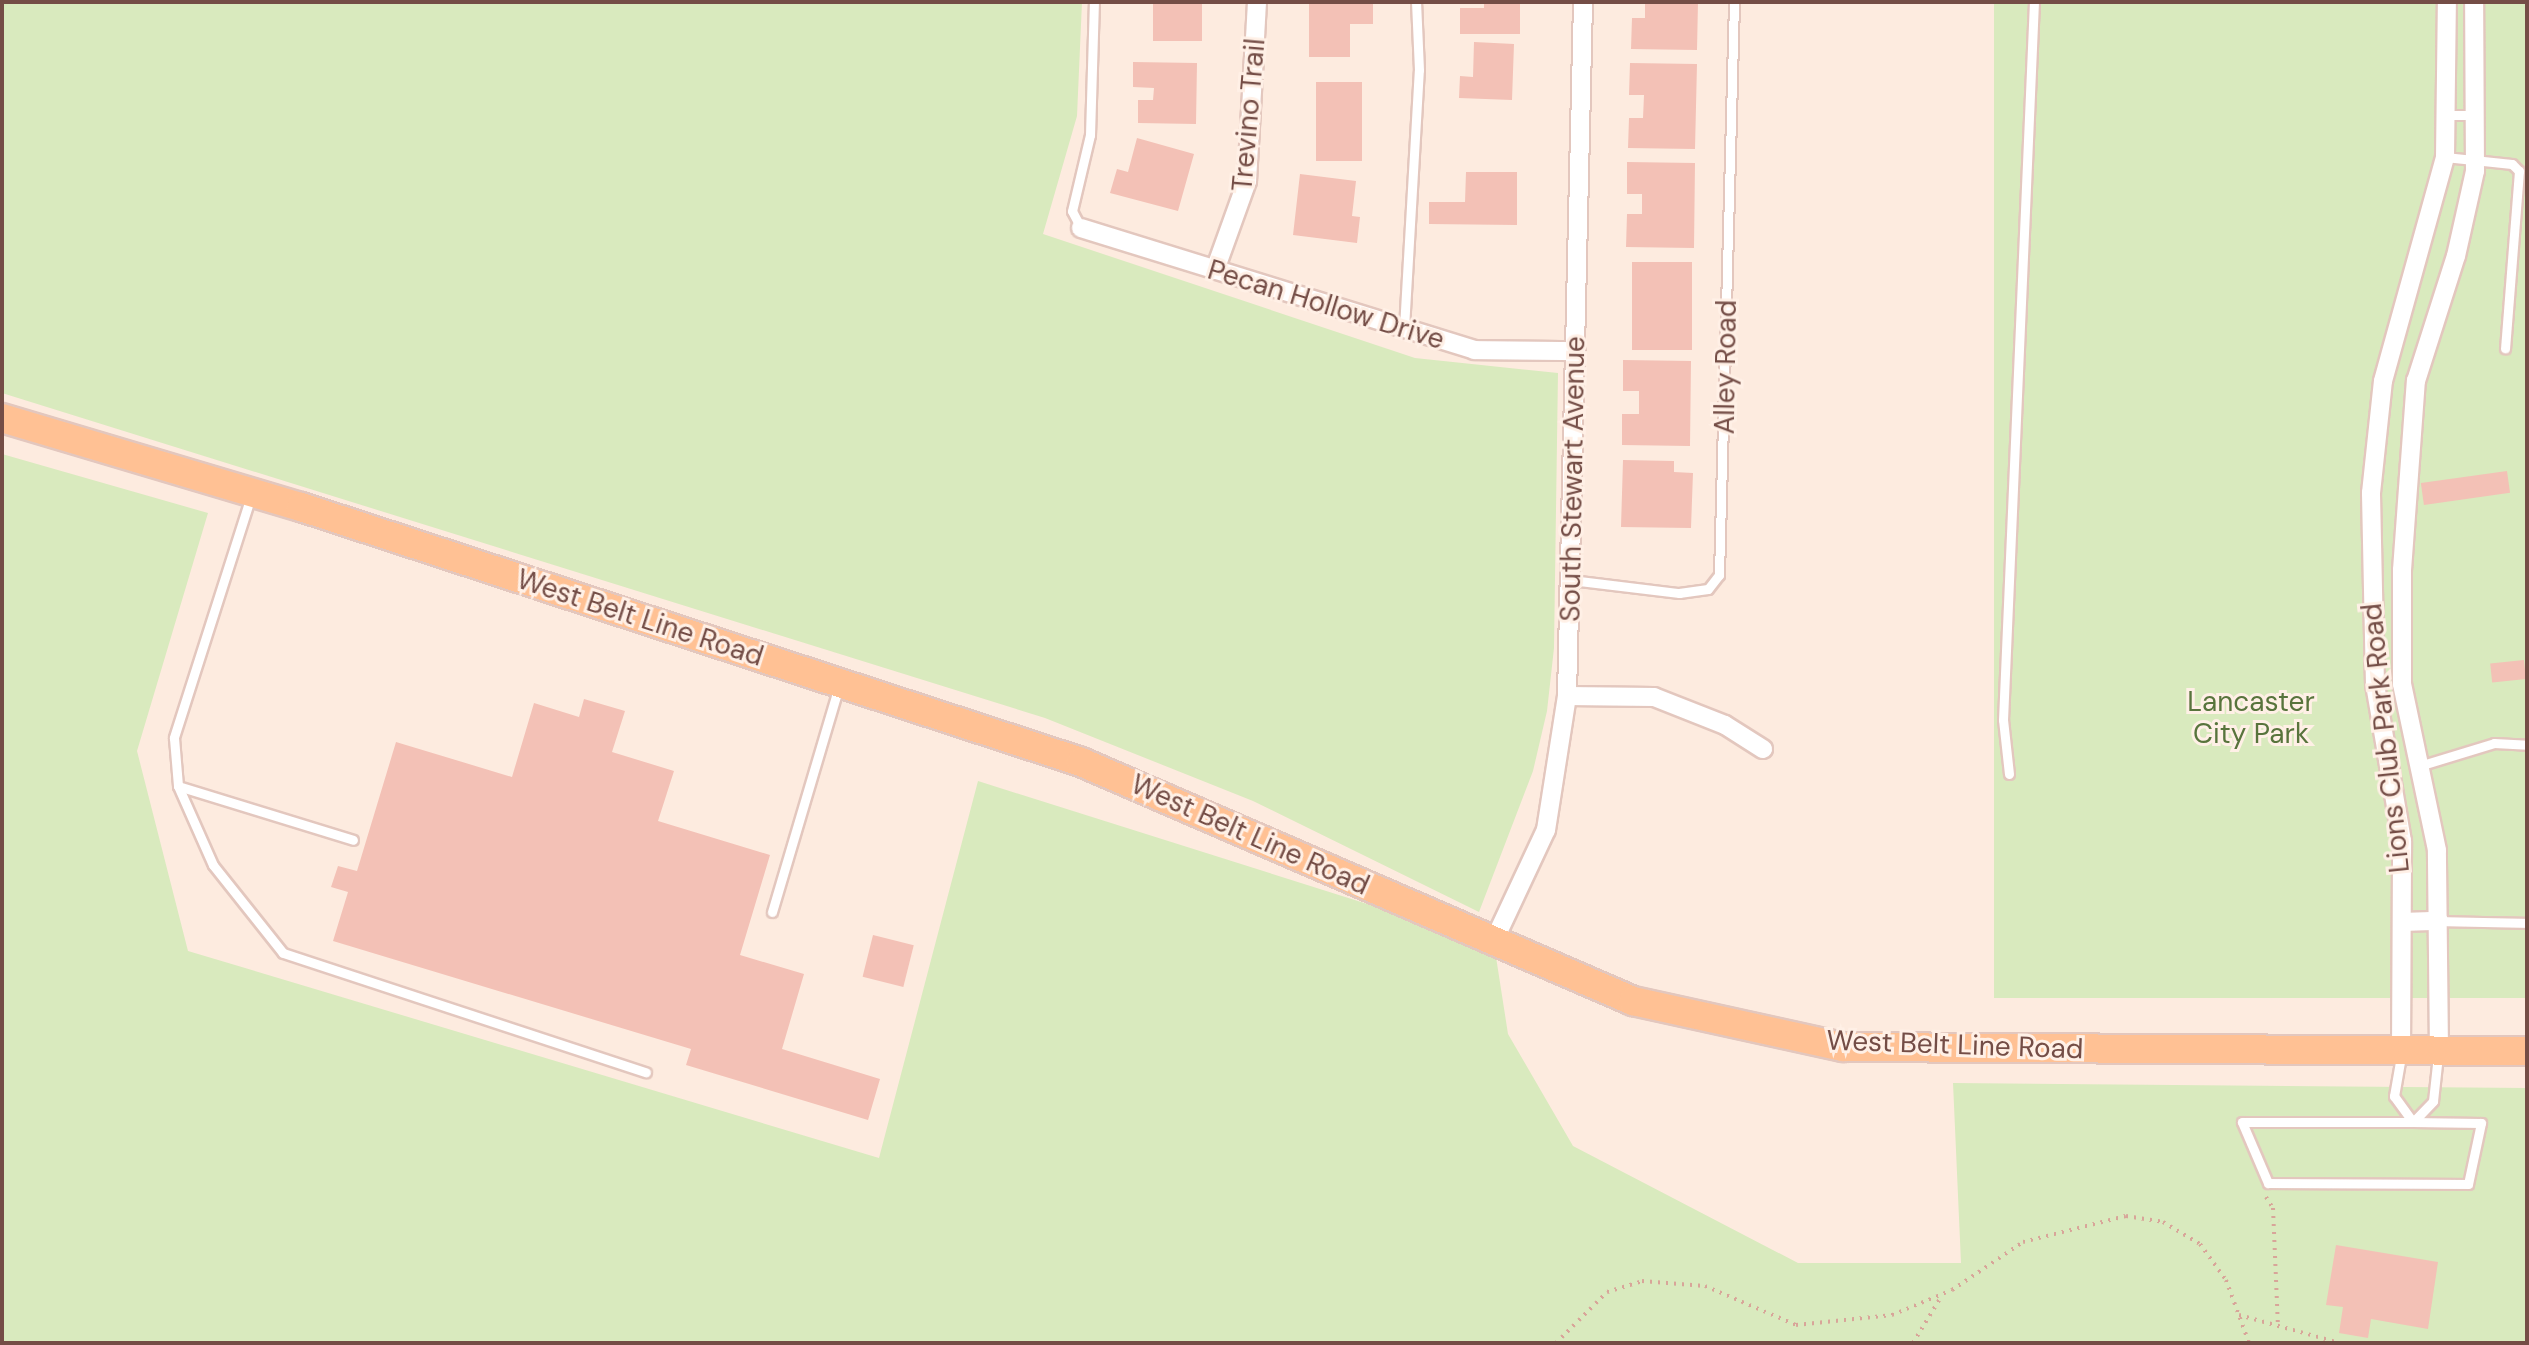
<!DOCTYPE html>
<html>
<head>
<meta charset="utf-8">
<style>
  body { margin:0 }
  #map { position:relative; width:2529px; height:1345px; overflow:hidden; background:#fdebdf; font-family:"DM Sans",sans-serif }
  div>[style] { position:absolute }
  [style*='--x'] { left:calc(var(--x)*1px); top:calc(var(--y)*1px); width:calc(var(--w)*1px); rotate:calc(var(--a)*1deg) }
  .green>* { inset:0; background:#d9eabe; transform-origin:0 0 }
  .building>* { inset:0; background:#f3c1b6; transform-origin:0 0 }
  .path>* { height:4px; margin-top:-2px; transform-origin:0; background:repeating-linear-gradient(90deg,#d8a599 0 2px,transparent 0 8px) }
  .roads { filter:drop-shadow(2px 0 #e3c7be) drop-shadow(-2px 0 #e3c7be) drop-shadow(0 2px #e3c7be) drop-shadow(0 -2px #e3c7be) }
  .lane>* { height:9px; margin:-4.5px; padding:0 4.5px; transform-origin:4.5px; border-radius:4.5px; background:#fff }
  .street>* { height:18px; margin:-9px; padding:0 9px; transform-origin:9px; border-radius:9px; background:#fff }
  .primary>* { height:28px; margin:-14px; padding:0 14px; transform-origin:14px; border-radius:14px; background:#ffc194 }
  span { translate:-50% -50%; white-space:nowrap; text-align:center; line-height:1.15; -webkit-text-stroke:6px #fff0e6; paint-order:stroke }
  .street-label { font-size:28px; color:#744d46 }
  .park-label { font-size:28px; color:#58743c }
  .frame { position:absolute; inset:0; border:4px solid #744d46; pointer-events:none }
</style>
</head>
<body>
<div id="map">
  <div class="green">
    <div style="clip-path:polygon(2px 2px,1082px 2px,1077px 116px,1043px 234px,1415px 358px,1558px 373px,1554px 648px,1547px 711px,1533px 771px,1479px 912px,1253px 801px,1045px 718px,2px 393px)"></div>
    <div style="left:1994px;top:2px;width:533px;height:996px"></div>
    <div style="clip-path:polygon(2px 454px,208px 513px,137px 751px,188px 951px,879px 1158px,978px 781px,1494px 944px,1508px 1034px,1573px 1146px,1798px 1263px,1961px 1263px,1953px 1083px,2527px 1088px,2527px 1343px,2px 1343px)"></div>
  </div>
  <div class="building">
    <div style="left:1153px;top:2px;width:49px;height:39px"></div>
    <div style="clip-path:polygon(1309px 2px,1373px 2px,1373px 24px,1350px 24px,1350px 57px,1309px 57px)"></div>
    <div style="clip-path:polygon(1484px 2px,1520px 2px,1520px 34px,1460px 34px,1460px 8px,1484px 8px)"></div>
    <div style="clip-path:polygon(1645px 2px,1698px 2px,1697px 50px,1631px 49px,1632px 18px,1645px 18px)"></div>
    <div style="clip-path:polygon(1474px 42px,1514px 44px,1512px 100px,1459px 98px,1460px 76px,1473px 77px)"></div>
    <div style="clip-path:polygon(1133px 62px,1197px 63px,1196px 124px,1138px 123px,1138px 100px,1153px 100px,1154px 88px,1133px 87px)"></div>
    <div style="clip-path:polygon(1630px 63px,1697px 64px,1695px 149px,1628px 148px,1629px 118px,1643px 118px,1644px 95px,1629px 95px)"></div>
    <div style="left:1316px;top:82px;width:46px;height:79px"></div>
    <div style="clip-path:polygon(1137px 138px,1194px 154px,1178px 211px,1110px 193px,1117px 169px,1128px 172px)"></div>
    <div style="clip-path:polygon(1627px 162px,1695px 163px,1694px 248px,1626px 247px,1627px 214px,1642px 214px,1642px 194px,1627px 194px)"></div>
    <div style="clip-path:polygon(1466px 172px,1517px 172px,1517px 225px,1429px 224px,1429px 202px,1465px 202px)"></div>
    <div style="clip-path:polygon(1300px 174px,1356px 181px,1352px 216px,1360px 217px,1357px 243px,1293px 235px)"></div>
    <div style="left:1632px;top:262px;width:60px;height:88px"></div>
    <div style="clip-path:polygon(1623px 360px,1691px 361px,1690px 446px,1622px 445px,1622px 414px,1639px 414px,1639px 391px,1623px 391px)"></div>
    <div style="clip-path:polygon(1623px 460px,1674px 461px,1674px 472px,1693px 473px,1691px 528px,1621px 527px)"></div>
    <div style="left:2507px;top:471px;width:22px;height:87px;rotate:82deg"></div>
    <div style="left:2524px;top:660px;width:19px;height:34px;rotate:84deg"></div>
    <div style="clip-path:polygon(584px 699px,625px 711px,612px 752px,674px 771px,658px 821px,770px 855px,740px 955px,804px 974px,782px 1049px,880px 1079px,868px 1120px,686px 1065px,691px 1049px,333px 941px,348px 892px,331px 887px,338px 866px,357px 871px,396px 742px,512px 777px,534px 703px,579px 717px)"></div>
    <div style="left:873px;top:935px;width:42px;height:43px;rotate:14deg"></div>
    <div style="clip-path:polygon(2336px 1245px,2438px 1262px,2428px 1329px,2371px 1319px,2368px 1338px,2339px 1333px,2343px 1307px,2326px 1305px)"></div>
  </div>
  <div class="path">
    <div style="--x:2266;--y:1197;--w:13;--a:58"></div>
    <div style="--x:2273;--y:1208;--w:118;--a:87.6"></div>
    <div style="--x:2239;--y:1315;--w:105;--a:15.5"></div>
    <div style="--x:1556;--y:1343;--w:72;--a:-45"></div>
    <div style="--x:1607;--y:1292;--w:37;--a:-17"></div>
    <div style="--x:1642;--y:1281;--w:63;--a:4.5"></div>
    <div style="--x:1705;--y:1286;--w:99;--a:23.2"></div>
    <div style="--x:1796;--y:1325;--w:97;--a:-5.9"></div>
    <div style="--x:1892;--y:1315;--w:65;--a:-22.6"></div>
    <div style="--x:1952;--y:1290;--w:86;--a:-34.1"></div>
    <div style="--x:2023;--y:1242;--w:106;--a:-14.2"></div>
    <div style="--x:2126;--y:1216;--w:37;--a:9"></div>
    <div style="--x:2163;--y:1222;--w:43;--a:30.7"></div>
    <div style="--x:2200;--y:1244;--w:44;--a:54.2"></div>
    <div style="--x:2226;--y:1280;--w:67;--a:69.9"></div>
    <div style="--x:1913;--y:1343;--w:54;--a:-58.7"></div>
  </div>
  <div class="roads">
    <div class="lane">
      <div style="--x:2447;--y:115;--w:29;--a:0"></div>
      <div style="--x:2445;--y:157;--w:67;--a:6"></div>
      <div style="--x:2512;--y:164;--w:10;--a:45"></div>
      <div style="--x:2519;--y:171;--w:178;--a:94.5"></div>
      <div style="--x:1081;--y:228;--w:19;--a:-118"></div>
      <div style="--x:1072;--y:211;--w:78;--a:-76.7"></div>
      <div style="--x:1090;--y:135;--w:133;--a:-88.3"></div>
      <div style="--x:1404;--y:328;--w:258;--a:-86.7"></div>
      <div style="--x:1419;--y:70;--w:68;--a:-92.5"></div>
      <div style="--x:251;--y:496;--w:254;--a:107.7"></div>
      <div style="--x:174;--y:738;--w:48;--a:85.2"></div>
      <div style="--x:178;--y:786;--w:183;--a:17.1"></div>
      <div style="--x:1571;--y:580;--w:109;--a:6.9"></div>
      <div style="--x:1679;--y:593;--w:29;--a:-8"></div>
      <div style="--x:1708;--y:589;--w:18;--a:-52"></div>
      <div style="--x:1719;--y:575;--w:573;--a:-88.5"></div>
      <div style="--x:2419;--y:766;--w:78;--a:-17"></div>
      <div style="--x:2494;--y:743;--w:33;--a:3"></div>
      <div style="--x:2009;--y:774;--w:54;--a:-96.3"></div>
      <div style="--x:2003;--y:720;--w:719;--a:-87.53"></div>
      <div style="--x:178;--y:786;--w:86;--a:66.1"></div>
      <div style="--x:213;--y:865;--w:112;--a:51.5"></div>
      <div style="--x:283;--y:953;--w:382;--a:18.2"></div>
      <div style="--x:772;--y:912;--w:236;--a:-73.5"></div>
      <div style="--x:2439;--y:921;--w:88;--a:1.3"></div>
      <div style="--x:2401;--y:1056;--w:41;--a:99.9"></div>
      <div style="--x:2394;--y:1096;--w:32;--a:54"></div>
      <div style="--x:2413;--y:1122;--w:29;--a:-46"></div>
      <div style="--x:2433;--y:1101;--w:46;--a:-83.8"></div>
      <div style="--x:2242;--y:1122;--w:171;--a:0"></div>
      <div style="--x:2413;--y:1122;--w:68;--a:0.8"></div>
      <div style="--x:2481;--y:1123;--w:62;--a:102"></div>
      <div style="--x:2468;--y:1184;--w:200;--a:-179.7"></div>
      <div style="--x:2268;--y:1183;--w:66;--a:-113.1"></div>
    </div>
    <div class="street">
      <div style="--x:1081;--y:228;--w:412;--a:17.2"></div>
      <div style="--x:1474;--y:350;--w:102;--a:0.6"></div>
      <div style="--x:1215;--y:270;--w:95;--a:-70.2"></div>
      <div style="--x:1247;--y:181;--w:179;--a:-86.8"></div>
      <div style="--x:1567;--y:696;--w:87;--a:0.7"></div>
      <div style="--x:1654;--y:697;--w:76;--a:21.5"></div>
      <div style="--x:1725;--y:725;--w:45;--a:32.3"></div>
      <div style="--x:2402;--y:922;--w:37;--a:-2"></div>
      <div style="--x:1493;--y:943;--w:125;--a:-64.9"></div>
      <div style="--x:1546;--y:830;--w:136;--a:-81.1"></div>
      <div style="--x:1567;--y:696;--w:694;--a:-88.68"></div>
      <div style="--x:2401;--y:1052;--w:211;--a:-89.7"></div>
      <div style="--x:2402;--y:841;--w:158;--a:-99.8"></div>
      <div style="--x:2375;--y:685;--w:192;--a:-91.2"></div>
      <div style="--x:2371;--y:493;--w:113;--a:-83.9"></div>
      <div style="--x:2383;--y:381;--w:232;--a:-74.5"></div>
      <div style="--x:2445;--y:157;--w:155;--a:-89.3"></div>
      <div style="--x:2439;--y:1052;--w:202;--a:-90.6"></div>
      <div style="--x:2437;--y:850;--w:170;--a:-101.9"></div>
      <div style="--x:2402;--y:684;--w:114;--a:-90"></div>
      <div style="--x:2402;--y:570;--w:190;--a:-85.8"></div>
      <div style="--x:2416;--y:381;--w:131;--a:-72.3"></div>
      <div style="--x:2456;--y:256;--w:87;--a:-77.4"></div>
      <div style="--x:2475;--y:171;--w:169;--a:-90.3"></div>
    </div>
    <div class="primary">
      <div style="--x:2;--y:418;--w:312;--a:16.6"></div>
      <div style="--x:301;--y:507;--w:821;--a:18.1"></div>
      <div style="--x:1081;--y:762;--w:602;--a:23.41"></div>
      <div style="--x:1633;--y:1001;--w:215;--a:12.4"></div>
      <div style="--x:1843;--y:1047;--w:684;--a:0.34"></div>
    </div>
  </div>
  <div class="street-label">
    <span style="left:1249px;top:115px;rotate:-85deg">Trevino Trail</span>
    <span style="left:1326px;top:305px;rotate:17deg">Pecan Hollow Drive</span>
    <span style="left:1726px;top:367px;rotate:-89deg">Alley Road</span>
    <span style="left:1573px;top:479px;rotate:-89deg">South Stewart Avenue</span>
    <span style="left:640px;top:618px;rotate:18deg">West Belt Line Road</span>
    <span style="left:2386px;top:738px;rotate:-96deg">Lions Club Park Road</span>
    <span style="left:1250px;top:835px;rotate:24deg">West Belt Line Road</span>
    <span style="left:1955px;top:1045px;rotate:2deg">West Belt Line Road</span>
  </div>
  <div class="park-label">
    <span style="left:2251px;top:718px">Lancaster<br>City Park</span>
  </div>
  <div class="frame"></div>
</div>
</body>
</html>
